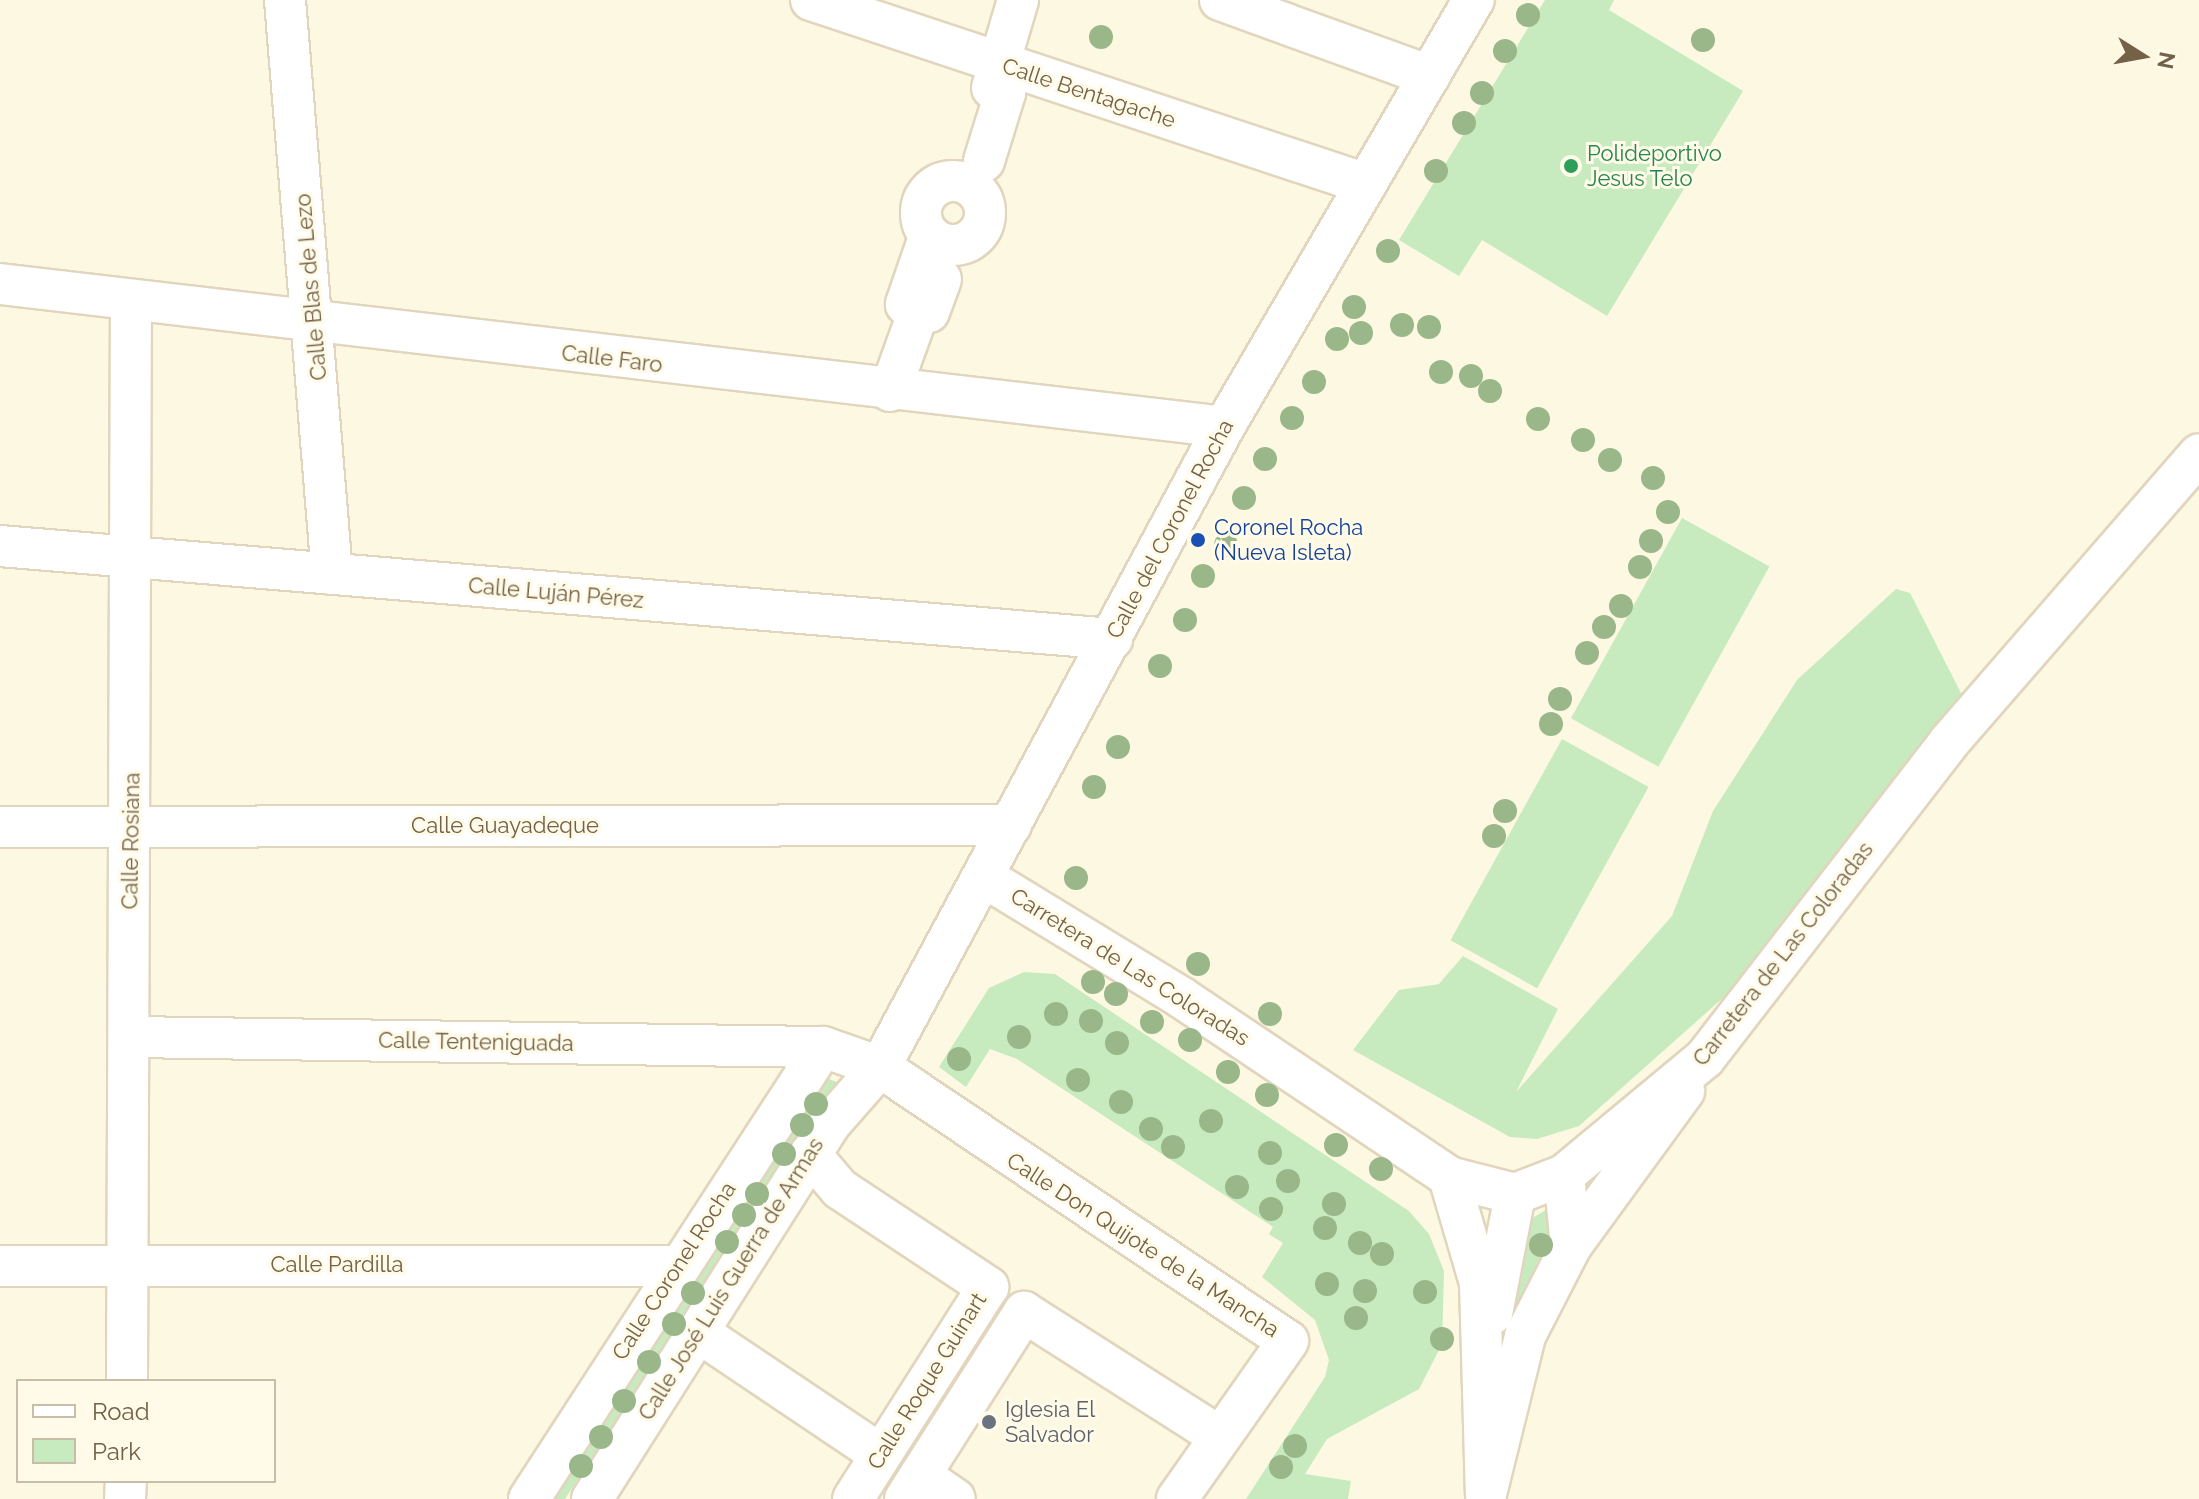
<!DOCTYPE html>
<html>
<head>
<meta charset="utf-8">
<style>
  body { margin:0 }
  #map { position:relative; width:2199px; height:1499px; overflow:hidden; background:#fdf8e1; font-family:Raleway,sans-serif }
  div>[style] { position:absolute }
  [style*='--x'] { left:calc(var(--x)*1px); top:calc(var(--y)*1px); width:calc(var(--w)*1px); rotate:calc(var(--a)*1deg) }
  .green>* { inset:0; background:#c8eabf; transform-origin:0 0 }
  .roads { filter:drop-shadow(2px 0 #e1d5bd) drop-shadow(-2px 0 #e1d5bd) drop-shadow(0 2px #e1d5bd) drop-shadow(0 -2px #e1d5bd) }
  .minor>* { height:40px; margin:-20px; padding:0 20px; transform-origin:20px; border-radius:20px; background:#fff }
  .minor>.ring { margin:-20px; padding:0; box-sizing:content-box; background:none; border:40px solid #fff; border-radius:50% }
  .trees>* { width:24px; height:24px; margin:-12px; border-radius:50%; background:#99b789 }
  .dots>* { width:22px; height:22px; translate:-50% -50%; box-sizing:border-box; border:4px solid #fffbe8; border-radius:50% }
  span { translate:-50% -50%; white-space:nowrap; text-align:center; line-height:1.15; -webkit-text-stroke:6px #fffbe8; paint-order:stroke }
  .street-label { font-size:22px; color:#746147 }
  .leisure-label { font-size:22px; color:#27864d }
  .left { translate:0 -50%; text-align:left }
  .transit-label { font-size:22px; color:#164399 }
  .worship-label { font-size:22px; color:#5b616d }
  .legend { position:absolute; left:16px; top:1379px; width:260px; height:104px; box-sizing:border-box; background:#fffbe8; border:2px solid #c7bda8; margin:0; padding:10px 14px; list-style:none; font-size:24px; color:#746147 }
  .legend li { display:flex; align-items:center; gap:16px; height:40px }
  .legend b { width:40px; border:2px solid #c7bda8 }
  .north { position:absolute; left:2103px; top:16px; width:80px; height:80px; -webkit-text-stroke:6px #fffbe8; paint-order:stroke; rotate:101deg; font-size:22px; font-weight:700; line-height:32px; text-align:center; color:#746147 }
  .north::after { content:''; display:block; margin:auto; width:28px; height:36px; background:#746147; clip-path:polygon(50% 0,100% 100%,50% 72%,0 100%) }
</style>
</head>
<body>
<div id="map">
  <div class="green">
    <div style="clip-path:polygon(1545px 0,1614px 0,1609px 10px,1743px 91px,1607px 316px,1482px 240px,1459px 276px,1399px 240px)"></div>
    <div style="left:1682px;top:518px;width:100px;height:229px;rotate:29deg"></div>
    <div style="clip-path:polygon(1896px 589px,1910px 593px,1962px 695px,1725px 996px,1579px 1126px,1537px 1139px,1510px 1137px,1353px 1050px,1399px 990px,1439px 984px,1463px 956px,1558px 1009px,1516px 1092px,1672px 916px,1713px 811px,1797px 680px)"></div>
    <div style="left:1562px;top:739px;width:99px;height:230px;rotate:29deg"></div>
    <div style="clip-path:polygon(1024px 972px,1055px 974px,1409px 1211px,1429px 1234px,1444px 1271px,1442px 1344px,1419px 1389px,1327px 1439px,1305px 1474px,1351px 1481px,1348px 1499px,1246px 1499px,1325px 1377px,1329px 1360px,1315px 1320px,1262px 1277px,1283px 1243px,1269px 1234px,1273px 1227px,1017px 1059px,990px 1049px,966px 1087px,939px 1067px,989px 988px)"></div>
    <div style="clip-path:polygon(817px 1074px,844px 1085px,804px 1128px,565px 1499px,552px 1499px)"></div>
    <div style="clip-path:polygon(1551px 1207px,1555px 1238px,1500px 1345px,1499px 1311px,1529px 1220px)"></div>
  </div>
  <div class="roads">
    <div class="minor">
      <div style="--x:285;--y:0;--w:576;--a:85.32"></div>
      <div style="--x:811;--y:0;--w:585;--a:18.34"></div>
      <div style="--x:1220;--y:0;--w:223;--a:19.9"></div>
      <div style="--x:992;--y:88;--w:92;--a:-73.5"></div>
      <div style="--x:984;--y:161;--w:71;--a:-72.8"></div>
      <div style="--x:1005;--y:93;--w:30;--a:-99"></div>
      <div class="ring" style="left:921px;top:181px;width:24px;height:24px"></div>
      <div style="--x:927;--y:243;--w:65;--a:109"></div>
      <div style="--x:906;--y:304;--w:24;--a:19"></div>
      <div style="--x:929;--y:312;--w:35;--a:-70"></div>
      <div style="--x:0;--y:284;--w:1232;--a:6.66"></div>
      <div style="--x:890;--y:391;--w:106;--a:-70.2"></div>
      <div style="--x:0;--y:546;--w:1116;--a:4.78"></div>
      <div style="--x:0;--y:827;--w:1011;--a:-0.11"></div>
      <div style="--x:984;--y:877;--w:232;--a:31.4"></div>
      <div style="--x:1182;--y:998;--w:321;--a:33.8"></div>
      <div style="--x:1449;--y:1177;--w:68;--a:14.4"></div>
      <div style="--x:1515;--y:1194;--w:53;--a:-21.2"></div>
      <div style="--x:1564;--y:1175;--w:183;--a:-39.7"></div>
      <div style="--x:1705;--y:1058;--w:399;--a:-52.3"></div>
      <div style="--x:1949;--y:742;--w:381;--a:-49"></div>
      <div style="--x:129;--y:1037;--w:694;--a:0.83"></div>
      <div style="--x:823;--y:1047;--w:60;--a:19.3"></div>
      <div style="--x:880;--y:1067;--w:491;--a:33.9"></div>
      <div style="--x:1288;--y:1341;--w:193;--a:125.1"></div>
      <div style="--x:810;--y:1154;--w:46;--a:49.4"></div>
      <div style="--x:840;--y:1189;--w:178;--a:33.5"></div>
      <div style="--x:988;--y:1287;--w:251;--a:122.5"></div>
      <div style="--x:1449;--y:1177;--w:110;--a:73.7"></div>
      <div style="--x:1480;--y:1283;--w:211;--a:88.4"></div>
      <div style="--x:1486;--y:1494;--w:163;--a:-76.1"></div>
      <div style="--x:1525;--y:1336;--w:101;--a:-62.9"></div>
      <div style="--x:1571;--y:1246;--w:71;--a:-95.6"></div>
      <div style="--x:1571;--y:1246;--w:192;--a:-53.9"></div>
      <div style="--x:0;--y:1266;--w:675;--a:0"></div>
      <div style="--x:1492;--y:1314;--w:122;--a:-79.1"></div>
      <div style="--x:698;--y:1332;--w:220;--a:33.9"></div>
      <div style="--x:127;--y:1381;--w:1080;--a:-89.79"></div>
      <div style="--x:920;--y:1475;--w:42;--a:34.4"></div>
      <div style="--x:125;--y:1499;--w:18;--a:-87"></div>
      <div style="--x:529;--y:1499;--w:539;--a:-56.96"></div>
      <div style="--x:592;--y:1499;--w:443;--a:-57.6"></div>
      <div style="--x:829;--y:1125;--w:77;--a:-48.7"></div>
      <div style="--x:880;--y:1067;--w:727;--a:-61.74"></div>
      <div style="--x:1224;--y:427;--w:495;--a:-59.7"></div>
      <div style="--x:905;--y:1499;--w:222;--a:-57.5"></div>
      <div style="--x:1024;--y:1312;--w:231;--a:32.5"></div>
    </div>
  </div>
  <div class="trees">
    <div style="left:1528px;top:15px"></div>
    <div style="left:1101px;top:37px"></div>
    <div style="left:1703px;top:40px"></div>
    <div style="left:1505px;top:51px"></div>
    <div style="left:1482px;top:93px"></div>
    <div style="left:1464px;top:123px"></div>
    <div style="left:1436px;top:171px"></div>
    <div style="left:1388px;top:251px"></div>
    <div style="left:1354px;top:307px"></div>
    <div style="left:1402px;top:325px"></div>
    <div style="left:1429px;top:327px"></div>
    <div style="left:1361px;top:333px"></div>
    <div style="left:1337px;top:339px"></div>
    <div style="left:1441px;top:372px"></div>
    <div style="left:1471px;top:376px"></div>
    <div style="left:1314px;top:382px"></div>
    <div style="left:1490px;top:391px"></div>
    <div style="left:1292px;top:418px"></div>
    <div style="left:1538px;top:419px"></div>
    <div style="left:1583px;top:440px"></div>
    <div style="left:1265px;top:459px"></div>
    <div style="left:1610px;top:460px"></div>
    <div style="left:1653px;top:478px"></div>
    <div style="left:1244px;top:498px"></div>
    <div style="left:1668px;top:512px"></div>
    <div style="left:1651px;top:541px"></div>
    <div style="left:1226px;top:545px"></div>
    <div style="left:1640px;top:567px"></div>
    <div style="left:1203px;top:576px"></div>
    <div style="left:1621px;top:606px"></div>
    <div style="left:1185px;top:620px"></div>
    <div style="left:1604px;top:627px"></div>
    <div style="left:1587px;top:653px"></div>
    <div style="left:1160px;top:666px"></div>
    <div style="left:1560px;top:699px"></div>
    <div style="left:1551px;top:724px"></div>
    <div style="left:1118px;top:747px"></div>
    <div style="left:1094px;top:787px"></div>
    <div style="left:1505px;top:811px"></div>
    <div style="left:1494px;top:836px"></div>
    <div style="left:1076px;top:878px"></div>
    <div style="left:1198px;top:964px"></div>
    <div style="left:1093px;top:982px"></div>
    <div style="left:1116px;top:994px"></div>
    <div style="left:1056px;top:1014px"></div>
    <div style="left:1270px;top:1014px"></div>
    <div style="left:1091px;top:1021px"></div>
    <div style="left:1152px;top:1022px"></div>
    <div style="left:1019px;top:1037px"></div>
    <div style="left:1190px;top:1040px"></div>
    <div style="left:1117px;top:1043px"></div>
    <div style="left:959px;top:1059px"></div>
    <div style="left:1228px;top:1072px"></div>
    <div style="left:1078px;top:1080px"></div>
    <div style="left:1267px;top:1095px"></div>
    <div style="left:1121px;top:1102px"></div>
    <div style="left:816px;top:1104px"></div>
    <div style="left:1211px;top:1121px"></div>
    <div style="left:802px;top:1125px"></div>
    <div style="left:1151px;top:1129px"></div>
    <div style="left:1336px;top:1145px"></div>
    <div style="left:1173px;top:1147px"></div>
    <div style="left:1270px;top:1153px"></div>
    <div style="left:784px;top:1154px"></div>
    <div style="left:1381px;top:1169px"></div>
    <div style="left:1288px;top:1181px"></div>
    <div style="left:1237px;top:1187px"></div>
    <div style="left:757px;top:1194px"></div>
    <div style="left:1334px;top:1204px"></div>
    <div style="left:1271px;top:1209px"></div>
    <div style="left:744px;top:1215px"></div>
    <div style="left:1325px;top:1228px"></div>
    <div style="left:727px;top:1242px"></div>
    <div style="left:1360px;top:1243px"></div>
    <div style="left:1541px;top:1245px"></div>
    <div style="left:1382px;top:1254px"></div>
    <div style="left:1327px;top:1284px"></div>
    <div style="left:1365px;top:1291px"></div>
    <div style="left:1425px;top:1292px"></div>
    <div style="left:693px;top:1293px"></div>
    <div style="left:1356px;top:1318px"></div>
    <div style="left:674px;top:1324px"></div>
    <div style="left:1442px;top:1339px"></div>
    <div style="left:649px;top:1362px"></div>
    <div style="left:624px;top:1401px"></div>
    <div style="left:601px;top:1437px"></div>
    <div style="left:1295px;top:1446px"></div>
    <div style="left:581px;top:1466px"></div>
    <div style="left:1281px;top:1467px"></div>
  </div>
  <div class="dots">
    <div style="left:1571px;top:166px;background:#2e9e5b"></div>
    <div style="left:1198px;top:540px;background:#1a4fb4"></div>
    <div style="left:989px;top:1422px;background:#6b7280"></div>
  </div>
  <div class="street-label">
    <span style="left:1089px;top:93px;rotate:18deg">Calle Bentagache</span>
    <span style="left:311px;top:287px;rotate:-95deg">Calle Blas de Lezo</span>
    <span style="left:612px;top:359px;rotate:7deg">Calle Faro</span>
    <span style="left:1170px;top:529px;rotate:-62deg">Calle del Coronel Rocha</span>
    <span style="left:556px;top:593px;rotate:5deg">Calle Luján Pérez</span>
    <span style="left:505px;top:826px">Calle Guayadeque</span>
    <span style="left:131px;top:841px;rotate:-89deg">Calle Rosiana</span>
    <span style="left:1783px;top:954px;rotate:-52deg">Carretera de Las Coloradas</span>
    <span style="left:1130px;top:967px;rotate:32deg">Carretera de Las Coloradas</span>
    <span style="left:476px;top:1042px;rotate:1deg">Calle Tenteniguada</span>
    <span style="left:1143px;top:1245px;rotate:33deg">Calle Don Quijote de la Mancha</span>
    <span style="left:337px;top:1265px">Calle Pardilla</span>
    <span style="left:674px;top:1271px;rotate:-57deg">Calle Coronel Rocha</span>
    <span style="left:731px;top:1279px;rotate:-58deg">Calle José Luis Guerra de Armas</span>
    <span style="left:927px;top:1381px;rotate:-58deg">Calle Roque Guinart</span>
  </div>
  <div class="leisure-label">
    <span class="left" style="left:1587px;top:166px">Polideportivo<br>Jesus Telo</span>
  </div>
  <div class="transit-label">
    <span class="left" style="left:1214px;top:540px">Coronel Rocha<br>(Nueva Isleta)</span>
  </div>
  <div class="worship-label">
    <span class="left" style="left:1005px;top:1422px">Iglesia El<br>Salvador</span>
  </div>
  <ul class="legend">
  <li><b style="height:10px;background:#fff"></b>Road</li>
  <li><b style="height:22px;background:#c8eabf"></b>Park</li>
  </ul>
  <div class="north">N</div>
</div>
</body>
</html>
